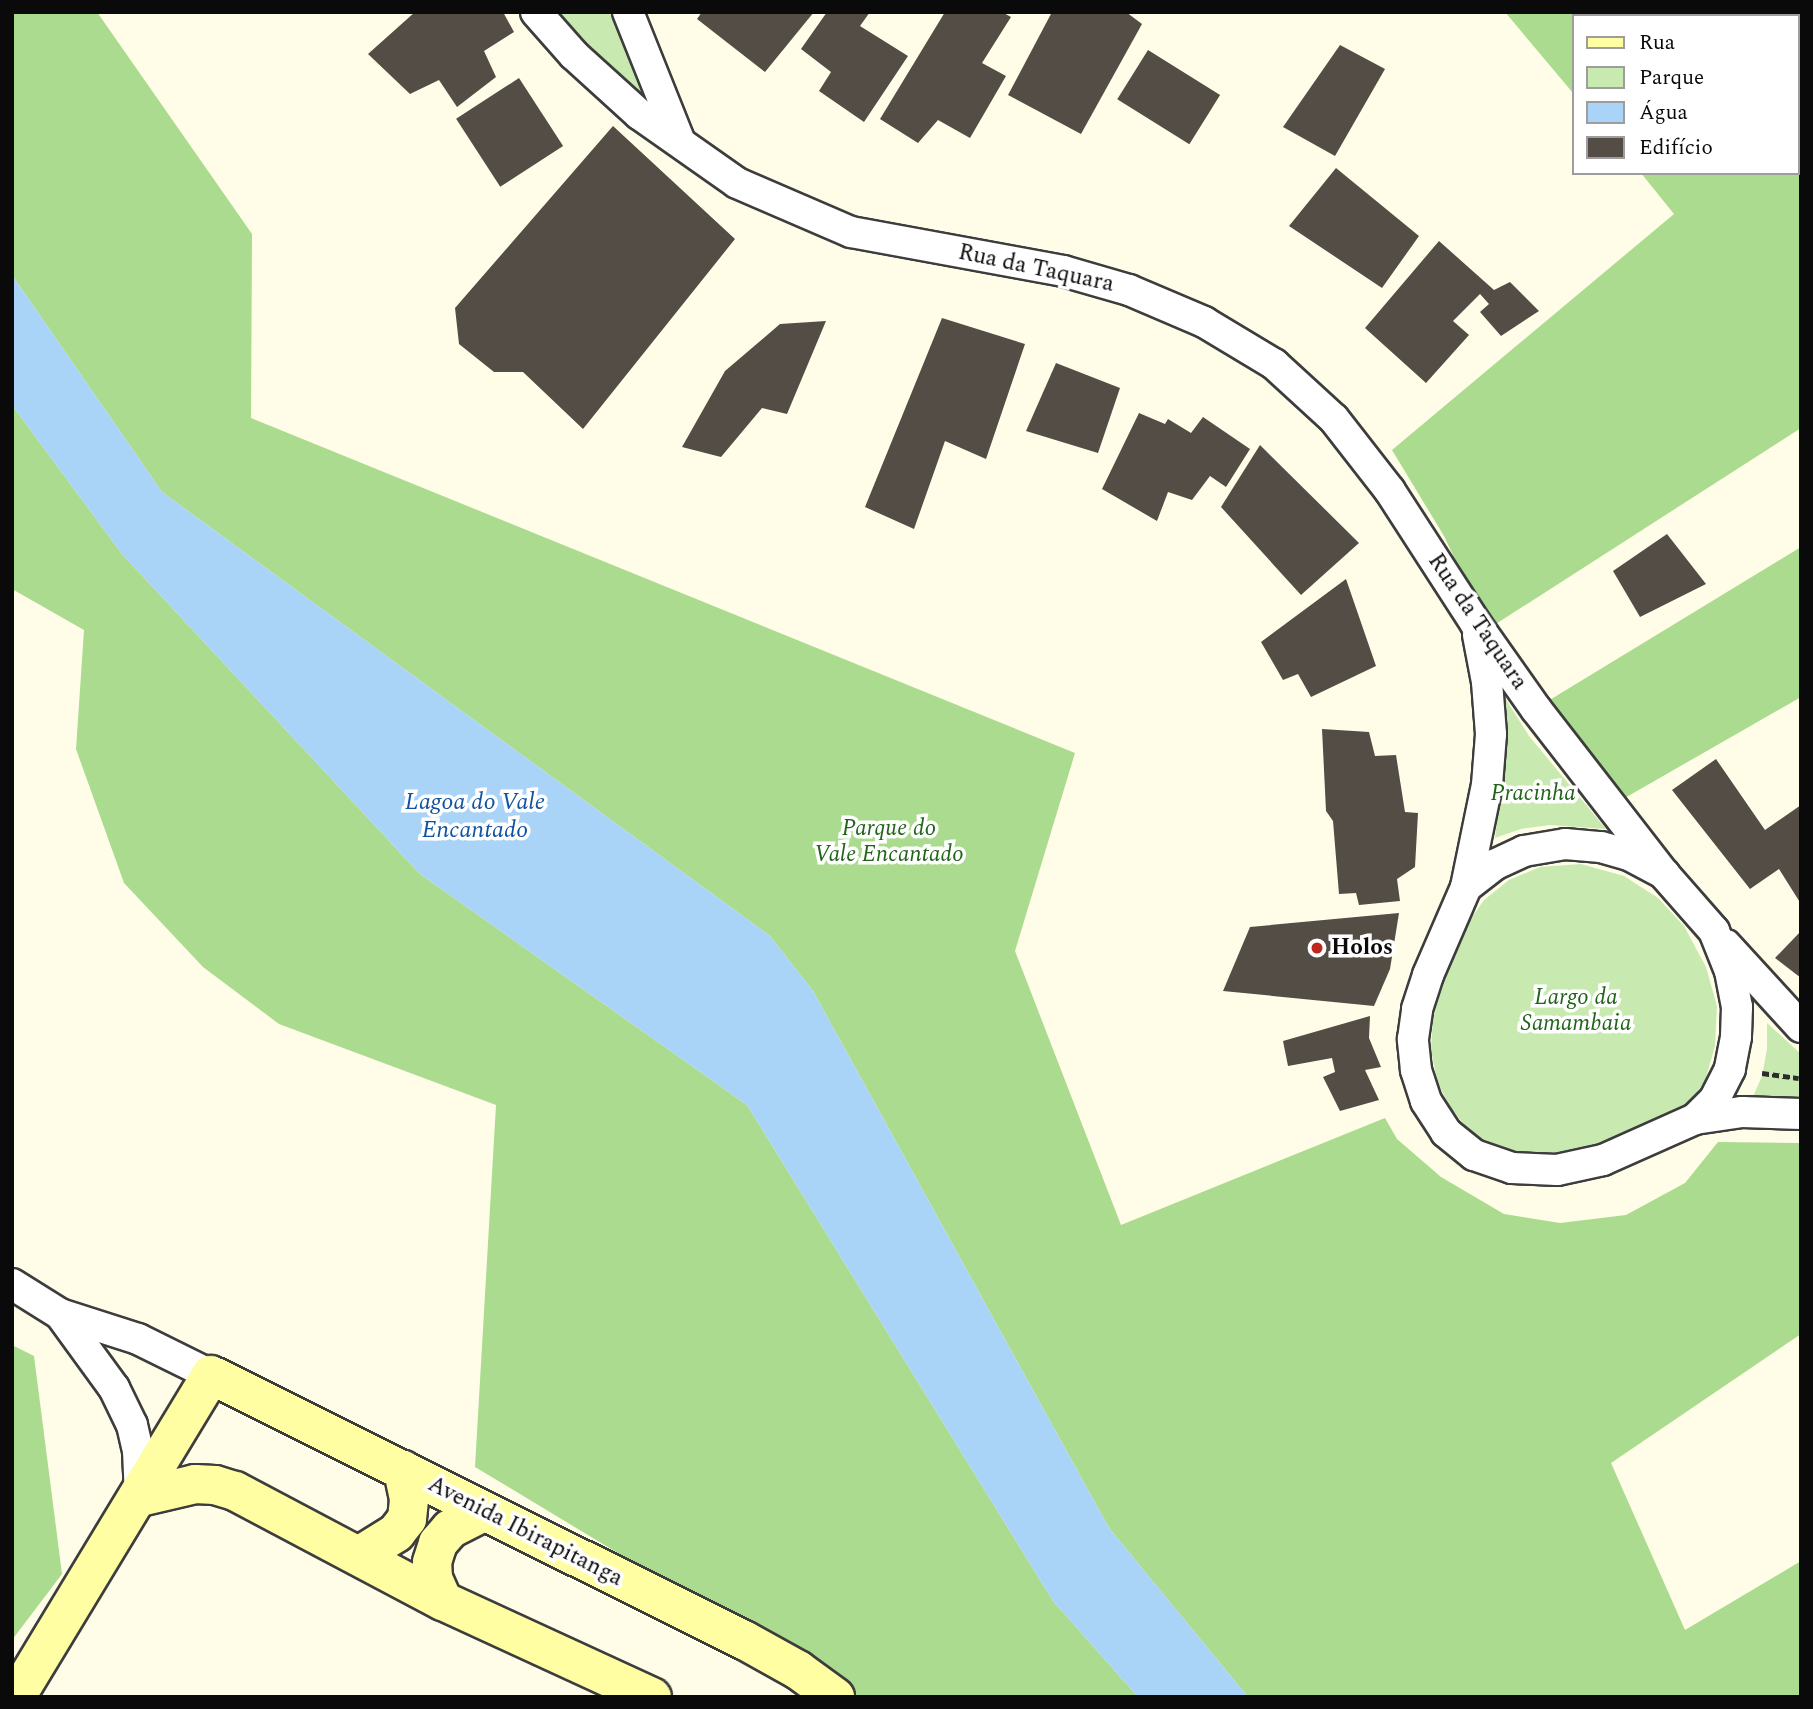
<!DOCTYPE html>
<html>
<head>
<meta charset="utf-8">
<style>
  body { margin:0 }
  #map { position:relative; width:1813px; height:1709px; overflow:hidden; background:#fffde7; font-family:Spectral,serif }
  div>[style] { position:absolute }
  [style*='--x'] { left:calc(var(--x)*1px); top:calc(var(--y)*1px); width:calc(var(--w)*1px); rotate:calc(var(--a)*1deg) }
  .green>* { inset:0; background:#c8eab1 }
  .forest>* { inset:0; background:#aadb8f }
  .water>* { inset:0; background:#aad3f8 }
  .building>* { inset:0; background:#534d46; transform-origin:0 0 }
  .path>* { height:4.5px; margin-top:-2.25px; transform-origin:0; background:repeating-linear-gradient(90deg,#2c2c2c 0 7px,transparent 0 10.5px) }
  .roads { filter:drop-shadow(2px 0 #3d3d3d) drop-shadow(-2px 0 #3d3d3d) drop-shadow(0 2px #3d3d3d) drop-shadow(0 -2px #3d3d3d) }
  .street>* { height:30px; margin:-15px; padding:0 15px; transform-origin:15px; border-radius:15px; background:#fff }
  .secondary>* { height:38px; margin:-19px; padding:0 19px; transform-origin:19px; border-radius:19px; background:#fffea2 }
  .dots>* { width:19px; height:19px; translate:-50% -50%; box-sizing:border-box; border:4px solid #fff; border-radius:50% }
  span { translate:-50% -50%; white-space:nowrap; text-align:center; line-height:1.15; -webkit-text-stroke:7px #fff; paint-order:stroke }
  .street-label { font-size:23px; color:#0a0a0a }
  .park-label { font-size:23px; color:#216319; font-style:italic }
  .poi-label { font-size:23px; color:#0a0a0a; font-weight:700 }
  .left { translate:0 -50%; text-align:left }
  .water-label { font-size:24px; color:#10529f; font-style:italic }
  .frame { position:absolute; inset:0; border:14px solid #0a0a0a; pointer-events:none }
  .legend { position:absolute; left:1572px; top:14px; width:228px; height:161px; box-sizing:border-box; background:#fff; border:2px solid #9d9d9d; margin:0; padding:9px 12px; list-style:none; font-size:21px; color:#0a0a0a }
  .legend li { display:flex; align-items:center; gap:14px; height:35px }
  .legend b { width:35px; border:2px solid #9d9d9d }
</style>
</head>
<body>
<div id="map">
  <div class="green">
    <div style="clip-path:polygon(555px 12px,621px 12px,655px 110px,609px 67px)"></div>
    <div style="clip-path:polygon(1502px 693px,1529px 736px,1606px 829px,1550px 825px,1521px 829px,1495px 838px,1502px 780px)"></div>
    <div style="clip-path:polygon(1581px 864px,1624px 876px,1658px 898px,1684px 926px,1706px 967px,1717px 1006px,1715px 1046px,1705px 1081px,1687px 1106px,1658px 1124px,1575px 1153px,1533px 1157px,1500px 1154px,1472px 1135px,1451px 1108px,1438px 1084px,1431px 1050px,1433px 1017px,1450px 964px,1470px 920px,1484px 900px,1509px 880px,1540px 867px)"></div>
    <div style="clip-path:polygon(1767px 1023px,1801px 1054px,1801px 1101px,1752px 1099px,1762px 1076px,1767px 1049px)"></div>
  </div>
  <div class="forest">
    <div style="clip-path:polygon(12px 12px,97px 12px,252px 234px,251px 418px,1075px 753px,1015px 951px,1121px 1225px,1385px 1118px,1397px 1139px,1441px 1177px,1504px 1214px,1560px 1223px,1626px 1215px,1685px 1183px,1718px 1142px,1801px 1143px,1801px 1334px,1611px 1463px,1685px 1630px,1801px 1561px,1801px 1697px,1248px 1697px,1109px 1528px,813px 991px,770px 936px,162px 492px,12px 275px)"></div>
    <div style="clip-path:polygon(1505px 12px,1801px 12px,1801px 428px,1488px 629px,1444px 536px,1392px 450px,1674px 214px,1641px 173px,1797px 173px,1797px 16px,1573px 16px,1573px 93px)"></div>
    <div style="clip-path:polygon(12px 405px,122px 554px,420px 874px,747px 1105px,1053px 1601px,1138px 1697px,849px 1697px,754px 1635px,475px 1467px,496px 1105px,279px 1024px,203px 967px,124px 883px,76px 749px,84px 630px,12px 589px)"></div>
    <div style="clip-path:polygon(1801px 547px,1801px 697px,1623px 799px,1548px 701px)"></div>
    <div style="clip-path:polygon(12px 1345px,34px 1356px,62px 1574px,12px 1640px)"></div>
  </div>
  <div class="water">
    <div style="clip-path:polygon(12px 275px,162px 492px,770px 936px,813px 991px,1109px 1528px,1248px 1697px,1138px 1697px,1053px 1601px,747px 1105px,420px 874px,122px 554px,12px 405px)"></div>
  </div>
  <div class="building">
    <div style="clip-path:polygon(415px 12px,503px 12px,514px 32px,484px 51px,496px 77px,457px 107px,439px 80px,410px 94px,368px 54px)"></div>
    <div style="clip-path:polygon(702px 12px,814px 12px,765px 72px,697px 19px)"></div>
    <div style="clip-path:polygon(827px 12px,870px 12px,860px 26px,908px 56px,864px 122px,819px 91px,831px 72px,801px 49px)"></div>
    <div style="clip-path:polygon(945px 12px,1002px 12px,1011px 17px,982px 63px,1006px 76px,970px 138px,938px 120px,918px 143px,880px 119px)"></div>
    <div style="clip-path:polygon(1052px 12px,1126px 12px,1142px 24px,1081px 134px,1008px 95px)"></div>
    <div style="clip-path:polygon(1340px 45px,1385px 69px,1335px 156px,1283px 127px)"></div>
    <div style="left:1148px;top:50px;width:85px;height:58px;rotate:32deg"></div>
    <div style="left:519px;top:78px;width:81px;height:75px;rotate:57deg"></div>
    <div style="clip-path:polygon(613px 126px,735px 239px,583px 429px,523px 372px,494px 372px,459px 344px,455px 308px)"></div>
    <div style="clip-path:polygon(1336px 168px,1419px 236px,1382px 288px,1289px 226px)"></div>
    <div style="clip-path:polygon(1439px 241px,1494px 290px,1510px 282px,1539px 311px,1501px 336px,1480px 312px,1489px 304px,1480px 294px,1453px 321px,1469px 335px,1426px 383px,1365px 328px)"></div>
    <div style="clip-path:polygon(942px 318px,1025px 344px,986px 459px,945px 441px,914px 529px,865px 507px)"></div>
    <div style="clip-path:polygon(826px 321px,787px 414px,762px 408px,721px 457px,682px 447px,725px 371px,780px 324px)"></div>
    <div style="clip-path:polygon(1056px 363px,1120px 388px,1098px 453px,1026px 431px)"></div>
    <div style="clip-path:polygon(1139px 413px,1165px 424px,1168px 419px,1191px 433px,1203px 417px,1250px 449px,1226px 487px,1210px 476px,1192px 500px,1168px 492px,1157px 521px,1102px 489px)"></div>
    <div style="clip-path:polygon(1260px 445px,1359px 543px,1301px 595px,1221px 507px)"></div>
    <div style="clip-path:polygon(1667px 534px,1706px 584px,1640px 617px,1613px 571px)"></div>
    <div style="clip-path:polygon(1346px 579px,1376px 666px,1311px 697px,1298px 674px,1283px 680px,1261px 642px)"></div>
    <div style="clip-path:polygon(1322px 729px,1369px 732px,1375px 756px,1396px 755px,1405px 812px,1418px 813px,1415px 867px,1397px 879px,1400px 901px,1359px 905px,1356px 893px,1339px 894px,1333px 821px,1326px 811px)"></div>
    <div style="clip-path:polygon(1716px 759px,1765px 830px,1801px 805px,1801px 904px,1779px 869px,1750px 889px,1672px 790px)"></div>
    <div style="clip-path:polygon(1399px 913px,1390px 969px,1374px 1006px,1223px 991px,1250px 927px)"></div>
    <div style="clip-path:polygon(1801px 931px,1801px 978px,1775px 958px)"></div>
    <div style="clip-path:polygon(1370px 1016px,1369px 1038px,1381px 1067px,1365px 1070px,1379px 1100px,1340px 1111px,1323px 1077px,1335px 1072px,1332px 1058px,1288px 1066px,1283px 1041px)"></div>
  </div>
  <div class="path">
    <div style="--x:1762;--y:1073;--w:37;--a:8"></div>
  </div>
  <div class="roads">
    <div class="street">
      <div style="--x:536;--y:12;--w:57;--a:48.5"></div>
      <div style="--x:574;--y:55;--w:88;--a:42.2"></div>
      <div style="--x:639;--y:114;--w:120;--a:35.1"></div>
      <div style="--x:737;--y:183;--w:124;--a:23.3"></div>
      <div style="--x:851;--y:232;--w:216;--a:10.4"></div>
      <div style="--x:1063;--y:271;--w:69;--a:16.1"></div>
      <div style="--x:1129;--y:290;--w:82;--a:23.1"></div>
      <div style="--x:1204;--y:322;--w:82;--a:31"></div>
      <div style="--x:1274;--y:364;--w:81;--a:42.5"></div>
      <div style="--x:1334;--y:419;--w:91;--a:52.1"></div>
      <div style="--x:1390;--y:491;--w:158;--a:57.1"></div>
      <div style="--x:1476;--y:624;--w:104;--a:54.8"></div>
      <div style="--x:1536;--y:709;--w:209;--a:52.2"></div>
      <div style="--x:628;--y:12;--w:140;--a:68.2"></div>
      <div style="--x:1565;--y:844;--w:36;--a:5"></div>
      <div style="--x:1601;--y:847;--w:29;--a:16"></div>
      <div style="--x:1629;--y:855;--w:40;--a:28"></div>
      <div style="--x:1664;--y:874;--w:76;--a:48.7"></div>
      <div style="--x:1714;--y:931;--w:43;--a:68.2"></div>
      <div style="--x:1730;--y:971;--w:37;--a:79"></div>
      <div style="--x:1737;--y:1007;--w:30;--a:92"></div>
      <div style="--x:1736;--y:1037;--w:33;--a:101"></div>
      <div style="--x:1730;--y:1069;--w:35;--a:117"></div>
      <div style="--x:1714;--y:1100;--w:27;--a:135"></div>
      <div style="--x:1695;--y:1119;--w:101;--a:156"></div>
      <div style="--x:1603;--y:1160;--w:47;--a:167.7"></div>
      <div style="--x:1557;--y:1170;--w:45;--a:-177.5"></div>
      <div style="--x:1512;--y:1168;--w:40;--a:-161.1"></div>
      <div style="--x:1474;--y:1155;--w:36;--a:-141"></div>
      <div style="--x:1446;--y:1132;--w:37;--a:-123"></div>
      <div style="--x:1426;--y:1101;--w:33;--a:-108"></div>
      <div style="--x:1416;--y:1070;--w:31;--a:-96"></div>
      <div style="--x:1413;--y:1039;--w:30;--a:-82"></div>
      <div style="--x:1417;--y:1009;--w:36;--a:-72"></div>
      <div style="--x:1428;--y:975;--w:96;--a:-66.6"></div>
      <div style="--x:1466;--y:887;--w:36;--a:-38"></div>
      <div style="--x:1494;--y:865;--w:33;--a:-25"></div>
      <div style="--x:1524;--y:851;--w:42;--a:-9.7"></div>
      <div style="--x:1466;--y:887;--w:104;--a:-78.4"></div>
      <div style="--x:1487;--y:785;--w:51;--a:-85.5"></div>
      <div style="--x:1491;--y:734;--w:52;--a:-94.4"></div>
      <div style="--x:1487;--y:682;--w:48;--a:-100.8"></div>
      <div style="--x:1726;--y:945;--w:111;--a:47.6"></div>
      <div style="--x:1695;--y:1119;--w:48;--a:-8.5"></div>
      <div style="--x:1742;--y:1112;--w:59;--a:1.9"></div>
      <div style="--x:12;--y:1284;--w:57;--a:32"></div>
      <div style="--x:60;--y:1314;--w:82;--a:17.8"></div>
      <div style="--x:138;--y:1339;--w:81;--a:26.3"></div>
      <div style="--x:60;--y:1314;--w:92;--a:53.9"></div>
      <div style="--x:114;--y:1388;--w:41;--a:64.1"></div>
      <div style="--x:132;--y:1425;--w:26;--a:77"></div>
      <div style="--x:138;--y:1450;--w:47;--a:87.6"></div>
    </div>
    <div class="secondary">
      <div style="--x:140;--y:1497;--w:57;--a:-13.3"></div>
      <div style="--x:195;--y:1484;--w:20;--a:3"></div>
      <div style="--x:215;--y:1485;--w:21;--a:17"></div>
      <div style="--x:235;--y:1491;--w:235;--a:27.9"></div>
      <div style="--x:443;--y:1601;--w:230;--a:24.7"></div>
      <div style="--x:359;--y:1556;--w:44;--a:-31.9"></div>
      <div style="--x:396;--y:1533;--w:18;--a:-52"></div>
      <div style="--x:407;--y:1519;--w:20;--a:-84"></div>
      <div style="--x:409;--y:1499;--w:30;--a:-102"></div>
      <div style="--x:443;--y:1601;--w:24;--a:-114"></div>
      <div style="--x:433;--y:1579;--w:17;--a:-93"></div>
      <div style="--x:432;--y:1562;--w:20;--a:-72"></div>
      <div style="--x:438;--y:1543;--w:18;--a:-49"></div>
      <div style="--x:450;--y:1529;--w:38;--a:-27"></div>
      <div style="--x:16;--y:1697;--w:376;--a:-58.8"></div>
      <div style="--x:211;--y:1375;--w:595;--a:26.44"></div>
      <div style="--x:744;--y:1640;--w:62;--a:29.1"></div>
      <div style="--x:798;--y:1670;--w:46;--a:36.1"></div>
    </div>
  </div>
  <div class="dots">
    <div style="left:1317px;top:948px;background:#be271e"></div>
  </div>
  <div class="street-label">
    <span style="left:1036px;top:269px;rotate:12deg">Rua da Taquara</span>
    <span style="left:1477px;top:622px;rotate:56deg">Rua da Taquara</span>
    <span style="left:525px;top:1532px;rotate:27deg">Avenida Ibirapitanga</span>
  </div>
  <div class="park-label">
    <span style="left:1533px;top:794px">Pracinha</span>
    <span style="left:889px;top:842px">Parque do<br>Vale Encantado</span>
    <span style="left:1576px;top:1011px">Largo da<br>Samambaia</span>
  </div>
  <div class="poi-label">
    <span class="left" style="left:1331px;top:948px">Holos</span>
  </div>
  <div class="water-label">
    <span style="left:475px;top:817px">Lagoa do Vale<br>Encantado</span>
  </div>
  <div class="frame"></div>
  <ul class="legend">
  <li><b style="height:9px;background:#fffea2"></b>Rua</li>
  <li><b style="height:19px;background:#c8eab1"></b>Parque</li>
  <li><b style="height:19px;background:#aad3f8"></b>Água</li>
  <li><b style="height:19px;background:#534d46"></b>Edifício</li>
  </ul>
</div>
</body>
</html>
